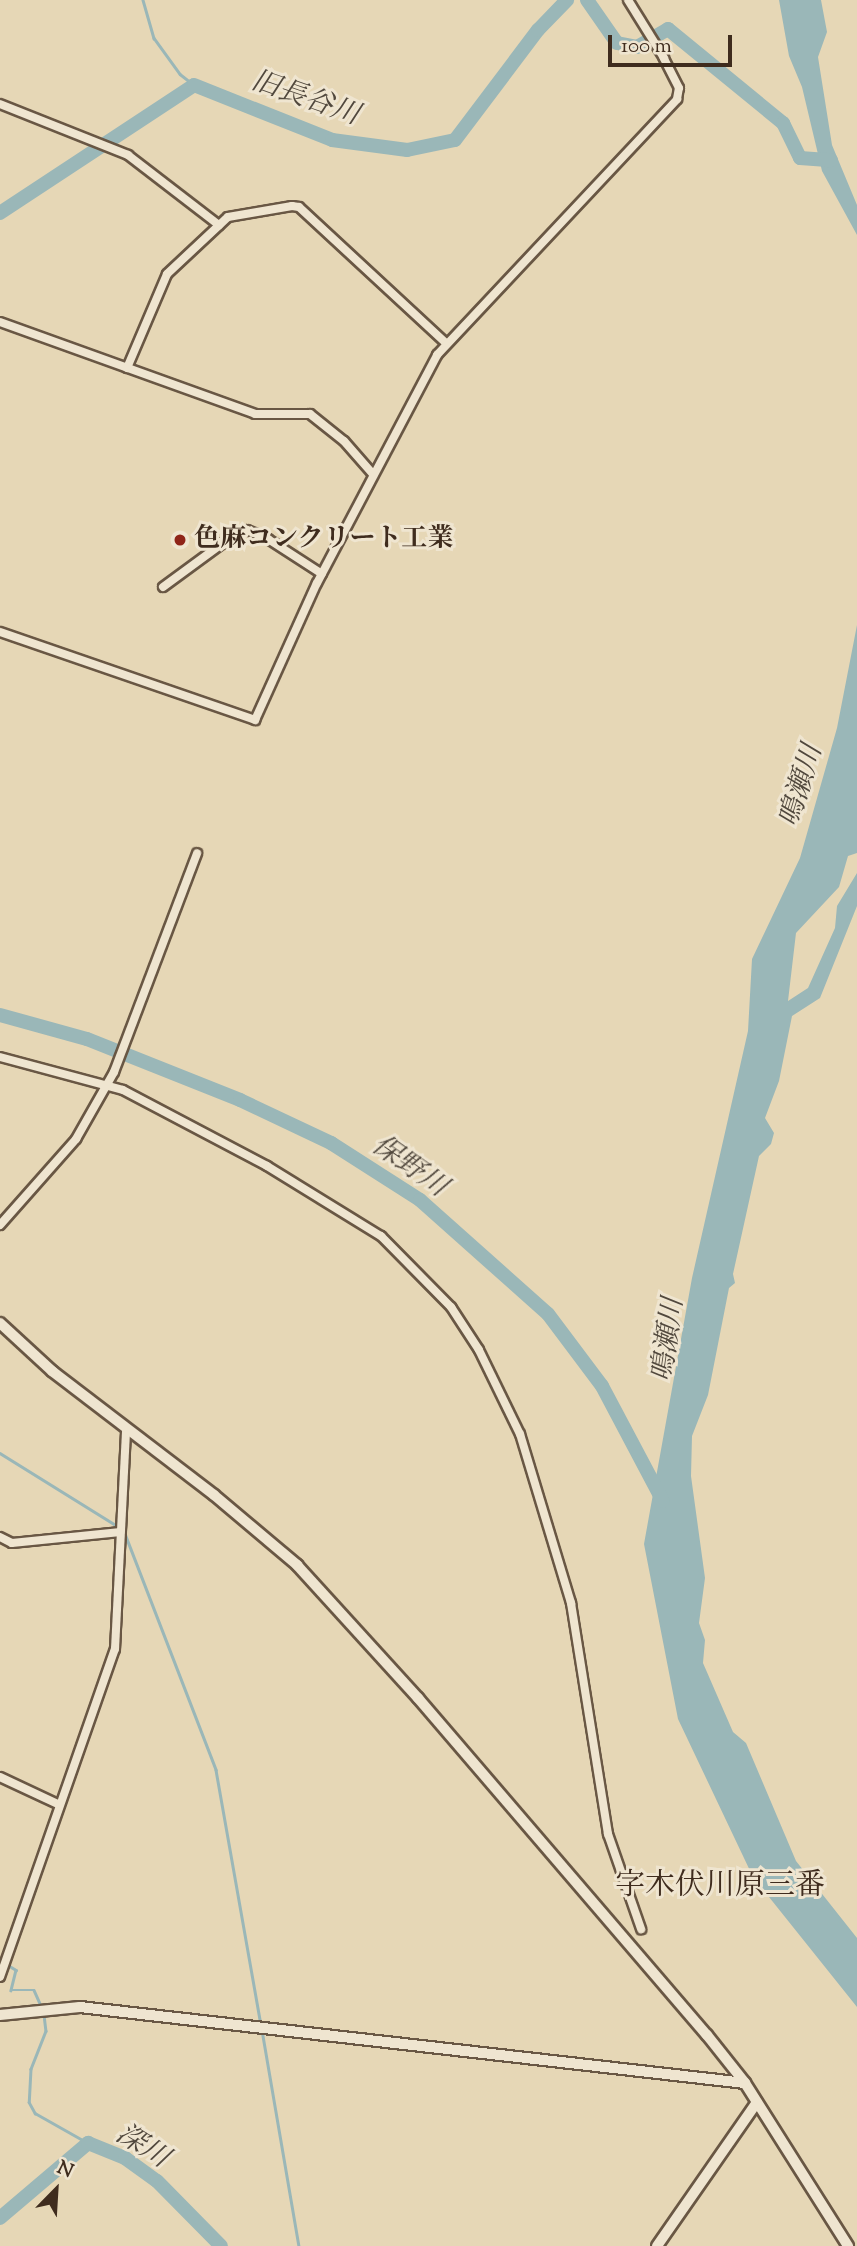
<!DOCTYPE html>
<html>
<head>
<meta charset="utf-8">
<style>
  body { margin:0 }
  #map { position:relative; width:857px; height:2246px; overflow:hidden; background:#e6d7b6; font-family:"Sorts Mill Goudy","Noto Serif JP",serif }
  div>[style] { position:absolute }
  [style*='--x'] { left:calc(var(--x)*1px); top:calc(var(--y)*1px); width:calc(var(--w)*1px); rotate:calc(var(--a)*1deg) }
  .water>* { inset:0; background:#9ab7b8 }
  .stream>* { height:2.5px; margin:-1.25px; padding:0 1.25px; transform-origin:1.25px; border-radius:1.25px; background:#9ab7b8 }
  .river>* { height:14px; margin:-7px; padding:0 7px; transform-origin:7px; border-radius:7px; background:#9ab7b8 }
  .roads { filter:drop-shadow(2px 0 #695744) drop-shadow(-2px 0 #695744) drop-shadow(0 2px #695744) drop-shadow(0 -2px #695744) }
  .minor>* { height:8px; margin:-4px; padding:0 4px; transform-origin:4px; border-radius:4px; background:#efe5d0 }
  .tertiary>* { height:10px; margin:-5px; padding:0 5px; transform-origin:5px; border-radius:5px; background:#efe5d0 }
  .dots>* { width:19px; height:19px; translate:-50% -50%; box-sizing:border-box; border:4px solid #efe5d0; border-radius:50% }
  span { translate:-50% -50%; white-space:nowrap; text-align:center; line-height:1.15; -webkit-text-stroke:6px #efe5d0; paint-order:stroke }
  .poi-label { font-size:26px; color:#3f2c1e; font-weight:700 }
  .left { translate:0 -50%; text-align:left }
  .water-label { font-size:28px; color:#51483d; font-style:italic }
  .quarter-label { font-size:30px; color:#3f2c1e }
  .north { position:absolute; left:21px; top:2155px; width:70px; height:70px; -webkit-text-stroke:5px #efe5d0; paint-order:stroke; rotate:24deg; font-size:19px; font-weight:700; line-height:28px; text-align:center; color:#3f2c1e }
  .north::after { content:''; display:block; margin:auto; width:24px; height:32px; background:#3f2c1e; clip-path:polygon(50% 0,100% 100%,50% 72%,0 100%) }
  .scale { position:absolute; left:608px; top:35px; width:124px; height:32px; box-sizing:border-box; border:4px solid #3f2c1e; border-top:0; padding-left:9px; font-size:21px; line-height:24px; white-space:nowrap; color:#3f2c1e; -webkit-text-stroke:5px #efe5d0; paint-order:stroke }
</style>
</head>
<body>
<div id="map">
  <div class="water">
    <div style="clip-path:polygon(779px 0,821px 0,827px 32px,818px 57px,832px 145px,857px 205px,857px 235px,822px 171px,802px 87px,789px 56px)"></div>
    <div style="clip-path:polygon(857px 625px,857px 853px,848px 856px,839px 887px,796px 933px,788px 1001px,808px 988px,835px 928px,837px 906px,857px 873px,857px 906px,820px 998px,792px 1016px,779px 1081px,765px 1118px,774px 1133px,771px 1144px,759px 1156px,733px 1274px,735px 1283px,729px 1288px,708px 1395px,692px 1436px,691px 1476px,705px 1578px,699px 1623px,705px 1640px,703px 1663px,733px 1732px,746px 1743px,796px 1861px,857px 1938px,857px 2007px,753px 1877px,678px 1719px,644px 1544px,692px 1278px,748px 1031px,752px 959px,800px 858px,837px 728px)"></div>
  </div>
  <div class="stream">
    <div style="--x:143;--y:0;--w:40;--a:74"></div>
    <div style="--x:154;--y:38;--w:44;--a:54.2"></div>
    <div style="--x:180;--y:74;--w:18;--a:38"></div>
    <div style="--x:0;--y:1453;--w:140;--a:31.9"></div>
    <div style="--x:124;--y:1531;--w:256;--a:68.9"></div>
    <div style="--x:216;--y:1770;--w:258;--a:80"></div>
    <div style="--x:0;--y:1960;--w:19;--a:32"></div>
    <div style="--x:16;--y:1970;--w:21;--a:104"></div>
    <div style="--x:11;--y:1990;--w:23;--a:0"></div>
    <div style="--x:34;--y:1990;--w:20;--a:66"></div>
    <div style="--x:44;--y:2015;--w:16;--a:83"></div>
    <div style="--x:46;--y:2031;--w:41;--a:111.5"></div>
    <div style="--x:31;--y:2069;--w:33;--a:93"></div>
    <div style="--x:29;--y:2102;--w:13;--a:61"></div>
    <div style="--x:35;--y:2113;--w:61;--a:29.5"></div>
    <div style="--x:262;--y:2030;--w:219;--a:80.3"></div>
  </div>
  <div class="river">
    <div style="--x:587;--y:0;--w:52;--a:55.1"></div>
    <div style="--x:617;--y:43;--w:20;--a:11"></div>
    <div style="--x:637;--y:47;--w:36;--a:-30"></div>
    <div style="--x:668;--y:29;--w:149;--a:39.3"></div>
    <div style="--x:783;--y:123;--w:39;--a:64"></div>
    <div style="--x:800;--y:158;--w:31;--a:4"></div>
    <div style="--x:0;--y:213;--w:232;--a:-33.4"></div>
    <div style="--x:194;--y:85;--w:149;--a:21.7"></div>
    <div style="--x:332;--y:140;--w:76;--a:7.6"></div>
    <div style="--x:407;--y:150;--w:49;--a:-11.8"></div>
    <div style="--x:455;--y:140;--w:138;--a:-53"></div>
    <div style="--x:538;--y:30;--w:42;--a:-46"></div>
    <div style="--x:0;--y:1015;--w:90;--a:15.4"></div>
    <div style="--x:87;--y:1039;--w:165;--a:21.7"></div>
    <div style="--x:240;--y:1100;--w:101;--a:25.3"></div>
    <div style="--x:331;--y:1143;--w:106;--a:32.6"></div>
    <div style="--x:420;--y:1200;--w:171;--a:41.7"></div>
    <div style="--x:548;--y:1314;--w:90;--a:53.1"></div>
    <div style="--x:602;--y:1386;--w:130;--a:62.1"></div>
    <div style="--x:0;--y:2218;--w:116;--a:-40.4"></div>
    <div style="--x:88;--y:2143;--w:40;--a:22"></div>
    <div style="--x:125;--y:2158;--w:39;--a:36"></div>
    <div style="--x:157;--y:2181;--w:91;--a:45.4"></div>
  </div>
  <div class="roads">
    <div class="minor">
      <div style="--x:0;--y:104;--w:138;--a:21.7"></div>
      <div style="--x:128;--y:155;--w:115;--a:37.6"></div>
      <div style="--x:0;--y:322;--w:271;--a:19.8"></div>
      <div style="--x:255;--y:414;--w:55;--a:0"></div>
      <div style="--x:310;--y:414;--w:43;--a:38.5"></div>
      <div style="--x:344;--y:441;--w:43;--a:48.8"></div>
      <div style="--x:127;--y:368;--w:102;--a:-66.9"></div>
      <div style="--x:167;--y:274;--w:83;--a:-43.1"></div>
      <div style="--x:228;--y:217;--w:65;--a:-9.8"></div>
      <div style="--x:292;--y:206;--w:7;--a:8"></div>
      <div style="--x:299;--y:207;--w:200;--a:42.8"></div>
      <div style="--x:163;--y:587;--w:93;--a:-36.3"></div>
      <div style="--x:238;--y:532;--w:9;--a:-13"></div>
      <div style="--x:247;--y:530;--w:23;--a:23"></div>
      <div style="--x:268;--y:539;--w:64;--a:32.9"></div>
      <div style="--x:0;--y:632;--w:270;--a:19"></div>
      <div style="--x:255;--y:720;--w:150;--a:-65.7"></div>
      <div style="--x:317;--y:583;--w:258;--a:-62.2"></div>
      <div style="--x:437;--y:355;--w:351;--a:-46.8"></div>
      <div style="--x:677;--y:99;--w:11;--a:-80"></div>
      <div style="--x:679;--y:88;--w:34;--a:-117"></div>
      <div style="--x:664;--y:58;--w:68;--a:-121.8"></div>
      <div style="--x:0;--y:1057;--w:127;--a:15"></div>
      <div style="--x:123;--y:1090;--w:163;--a:27.8"></div>
      <div style="--x:267;--y:1166;--w:134;--a:31.6"></div>
      <div style="--x:381;--y:1236;--w:100;--a:45.4"></div>
      <div style="--x:451;--y:1307;--w:51;--a:56.9"></div>
      <div style="--x:479;--y:1350;--w:93;--a:64"></div>
      <div style="--x:520;--y:1434;--w:177;--a:73.2"></div>
      <div style="--x:571;--y:1603;--w:234;--a:80.9"></div>
      <div style="--x:608;--y:1834;--w:101;--a:70.8"></div>
      <div style="--x:0;--y:1225;--w:115;--a:-48.5"></div>
      <div style="--x:76;--y:1139;--w:77;--a:-60.4"></div>
      <div style="--x:114;--y:1072;--w:234;--a:-69.2"></div>
      <div style="--x:0;--y:1537;--w:13;--a:27"></div>
      <div style="--x:12;--y:1543;--w:109;--a:-5.8"></div>
      <div style="--x:0;--y:1777;--w:64;--a:25"></div>
      <div style="--x:0;--y:1977;--w:348;--a:-70.7"></div>
      <div style="--x:115;--y:1649;--w:219;--a:-87.1"></div>
    </div>
    <div class="tertiary">
      <div style="--x:0;--y:1323;--w:71;--a:42.7"></div>
      <div style="--x:52;--y:1371;--w:204;--a:37.4"></div>
      <div style="--x:214;--y:1495;--w:109;--a:40.1"></div>
      <div style="--x:297;--y:1565;--w:180;--a:47.7"></div>
      <div style="--x:418;--y:1698;--w:444;--a:49.4"></div>
      <div style="--x:707;--y:2035;--w:61;--a:51.6"></div>
      <div style="--x:745;--y:2083;--w:193;--a:57.7"></div>
      <div style="--x:0;--y:2015;--w:80;--a:-5.7"></div>
      <div style="--x:80;--y:2007;--w:669;--a:6.52"></div>
      <div style="--x:657;--y:2246;--w:175;--a:-55.2"></div>
    </div>
  </div>
  <div class="dots">
    <div style="left:180px;top:540px;background:#8f2418"></div>
  </div>
  <div class="poi-label">
    <span class="left" style="left:194px;top:540px">色麻コンクリート工業</span>
  </div>
  <div class="water-label">
    <span style="left:305px;top:99px;rotate:19deg">旧長谷川</span>
    <span style="left:802px;top:786px;rotate:-73deg">鳴瀬川</span>
    <span style="left:409px;top:1167px;rotate:35deg">保野川</span>
    <span style="left:669px;top:1340px;rotate:-82deg">鳴瀬川</span>
    <span style="left:142px;top:2147px;rotate:32deg">深川</span>
  </div>
  <div class="quarter-label">
    <span style="left:720px;top:1887px">字木伏川原三番</span>
  </div>
  <div class="north">N</div>
  <div class="scale">100 m</div>
</div>
</body>
</html>
